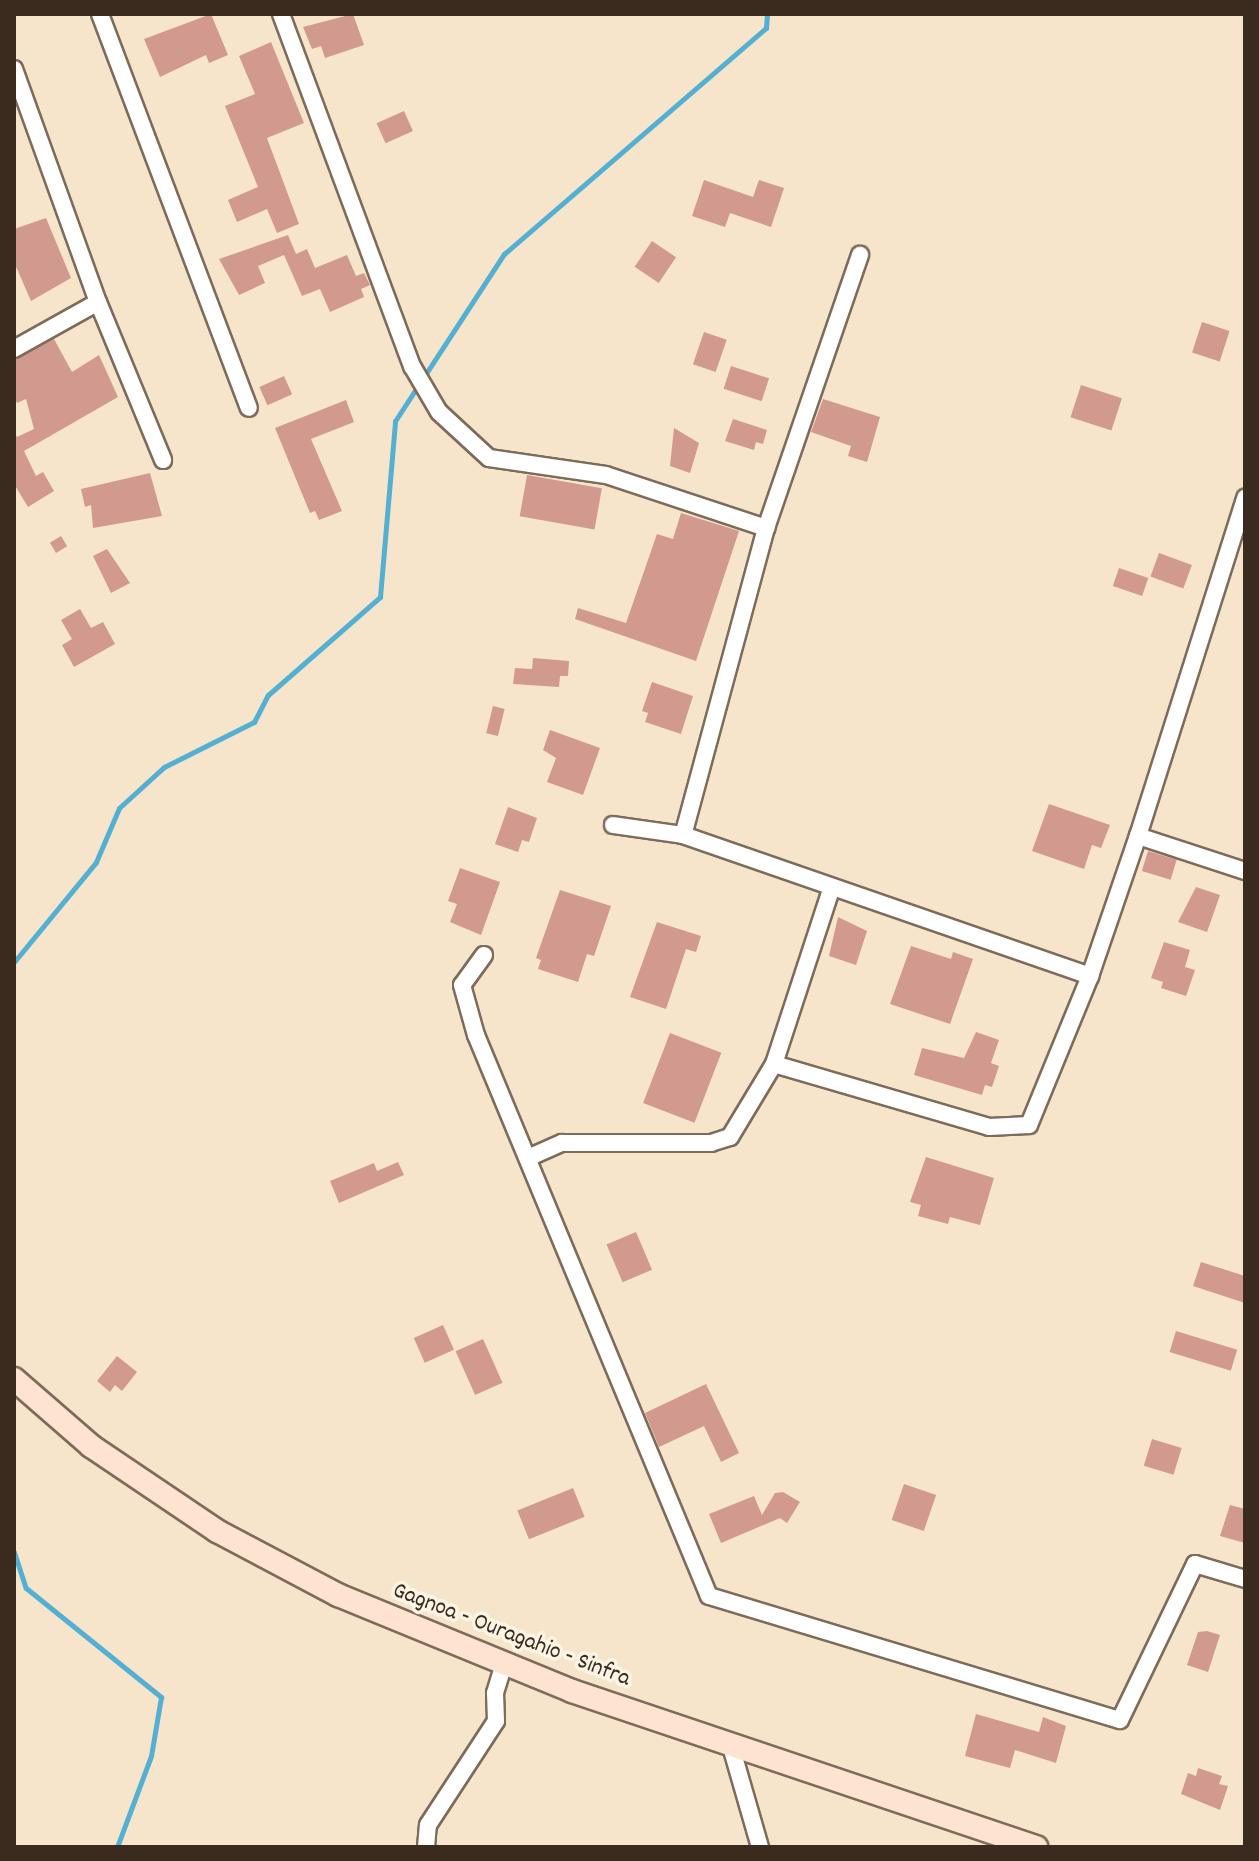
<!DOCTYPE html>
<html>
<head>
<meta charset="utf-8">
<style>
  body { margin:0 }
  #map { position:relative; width:1259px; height:1861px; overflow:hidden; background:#f7e5cb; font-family:Dekko,sans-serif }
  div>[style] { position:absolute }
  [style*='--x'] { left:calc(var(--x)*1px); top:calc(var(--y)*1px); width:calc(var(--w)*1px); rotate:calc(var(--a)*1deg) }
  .stream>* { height:5px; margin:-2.5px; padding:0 2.5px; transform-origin:2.5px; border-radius:2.5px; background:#53b0d2 }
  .building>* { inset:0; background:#d2998f; transform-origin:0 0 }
  .roads { filter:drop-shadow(2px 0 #7d6b5b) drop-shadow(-2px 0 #7d6b5b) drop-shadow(0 2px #7d6b5b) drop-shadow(0 -2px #7d6b5b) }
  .minor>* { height:16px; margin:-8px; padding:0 8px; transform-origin:8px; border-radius:8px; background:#fff }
  .secondary>* { height:22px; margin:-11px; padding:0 11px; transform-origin:11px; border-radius:11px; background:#fee3d1 }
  span { translate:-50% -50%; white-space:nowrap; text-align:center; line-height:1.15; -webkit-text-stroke:7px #fcf5e5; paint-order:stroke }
  .street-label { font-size:24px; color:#3b2a1e }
  .frame { position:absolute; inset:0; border:16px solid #3b2a1e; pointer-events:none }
</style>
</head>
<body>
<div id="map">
  <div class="stream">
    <div style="--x:14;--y:962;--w:129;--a:-50.6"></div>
    <div style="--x:96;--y:862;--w:59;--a:-66.9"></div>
    <div style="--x:119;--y:808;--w:61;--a:-42.3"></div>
    <div style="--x:164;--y:767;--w:101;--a:-26.6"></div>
    <div style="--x:254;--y:722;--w:30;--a:-63"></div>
    <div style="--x:268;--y:695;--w:149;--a:-41.2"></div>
    <div style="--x:380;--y:597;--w:177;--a:-85.1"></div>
    <div style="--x:395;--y:421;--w:199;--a:-56.9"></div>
    <div style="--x:504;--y:254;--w:346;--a:-40.8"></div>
    <div style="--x:766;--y:28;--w:14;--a:-86"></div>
    <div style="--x:14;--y:1552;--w:38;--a:72"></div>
    <div style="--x:26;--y:1588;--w:174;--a:38.9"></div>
    <div style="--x:161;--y:1697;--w:60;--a:99.6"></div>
    <div style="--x:151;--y:1756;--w:97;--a:110.5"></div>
  </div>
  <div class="building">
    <div style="clip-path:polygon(211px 14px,228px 55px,209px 63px,206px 55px,160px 77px,144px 39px)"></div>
    <div style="clip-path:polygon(353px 14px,364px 45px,325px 58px,321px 46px,312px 49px,303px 27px)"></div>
    <div style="clip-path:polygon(271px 42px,304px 123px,267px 138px,299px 224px,277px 233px,267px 209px,237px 222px,228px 200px,258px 187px,225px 106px,255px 94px,239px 56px)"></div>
    <div style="left:404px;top:111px;width:22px;height:30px;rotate:66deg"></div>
    <div style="clip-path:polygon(704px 180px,753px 197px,759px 180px,784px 188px,771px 227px,730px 213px,725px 227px,692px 216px)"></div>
    <div style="clip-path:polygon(46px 218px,71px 278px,31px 301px,14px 262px,14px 229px)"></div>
    <div style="clip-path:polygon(288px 235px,296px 254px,307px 249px,315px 268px,347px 255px,356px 276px,364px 273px,370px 285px,361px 289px,364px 297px,330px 312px,320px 289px,302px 296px,284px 255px,258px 266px,265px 283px,239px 295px,219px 259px)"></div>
    <div style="left:652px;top:241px;width:29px;height:31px;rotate:34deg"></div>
    <div style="left:1202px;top:322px;width:29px;height:32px;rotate:18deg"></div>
    <div style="left:704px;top:332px;width:24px;height:34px;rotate:19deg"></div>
    <div style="clip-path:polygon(54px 339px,72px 372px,99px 355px,118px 397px,24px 451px,36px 476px,43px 472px,54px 491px,28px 507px,14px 484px,14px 432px,17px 437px,34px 429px,26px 399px,17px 403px,14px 397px,14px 360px)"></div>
    <div style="left:731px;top:366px;width:40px;height:24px;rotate:18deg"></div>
    <div style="left:284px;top:376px;width:20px;height:27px;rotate:66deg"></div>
    <div style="left:1081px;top:385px;width:43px;height:34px;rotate:18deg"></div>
    <div style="clip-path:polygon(823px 399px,880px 417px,867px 462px,848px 456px,851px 446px,811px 432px)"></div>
    <div style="clip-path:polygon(346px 400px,354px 422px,311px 439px,342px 511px,319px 520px,315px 511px,310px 513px,275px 428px)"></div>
    <div style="clip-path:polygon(733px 419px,767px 430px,763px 444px,756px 442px,754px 450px,725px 441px)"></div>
    <div style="clip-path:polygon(674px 428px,699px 443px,690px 473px,670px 466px)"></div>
    <div style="clip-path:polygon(150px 473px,162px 516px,93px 528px,91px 505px,85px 507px,81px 489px)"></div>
    <div style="left:527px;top:475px;width:76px;height:42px;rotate:10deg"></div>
    <div style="clip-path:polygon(681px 513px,739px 531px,696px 661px,575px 619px,578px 608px,626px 623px,657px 534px,673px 539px)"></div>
    <div style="left:61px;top:536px;width:12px;height:13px;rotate:59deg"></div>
    <div style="clip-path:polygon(107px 549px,130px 583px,111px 593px,93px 556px)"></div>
    <div style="left:1159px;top:553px;width:35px;height:25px;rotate:20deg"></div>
    <div style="left:1119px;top:568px;width:31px;height:19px;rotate:19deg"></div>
    <div style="clip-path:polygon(80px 609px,91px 628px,103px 622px,115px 644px,74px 667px,62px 645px,72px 639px,61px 620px)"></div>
    <div style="clip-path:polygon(533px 658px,569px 661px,568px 676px,560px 676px,559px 687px,513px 684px,515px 668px,532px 669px)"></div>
    <div style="clip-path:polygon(652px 682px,693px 696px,681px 734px,645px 722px,648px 713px,642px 711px)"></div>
    <div style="left:493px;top:706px;width:12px;height:28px;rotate:14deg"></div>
    <div style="clip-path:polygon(550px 730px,600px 748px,583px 795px,547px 782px,556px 758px,543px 750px)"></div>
    <div style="clip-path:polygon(1049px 804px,1110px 825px,1101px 848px,1092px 845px,1084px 869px,1032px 851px)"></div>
    <div style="clip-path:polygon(508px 807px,537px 818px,529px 842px,522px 840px,518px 852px,495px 844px)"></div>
    <div style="left:1148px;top:851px;width:30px;height:21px;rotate:17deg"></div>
    <div style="clip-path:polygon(460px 868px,500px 882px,481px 935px,450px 922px,457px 904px,448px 901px)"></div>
    <div style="clip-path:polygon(1196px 887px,1220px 895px,1207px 932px,1178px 922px)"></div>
    <div style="clip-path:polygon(560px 890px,611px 906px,594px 956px,587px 954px,578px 982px,538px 969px,541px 960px,536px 958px)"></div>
    <div style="clip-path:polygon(838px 917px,867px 931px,856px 965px,829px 956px)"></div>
    <div style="clip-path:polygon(657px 922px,701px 936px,696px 952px,686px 949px,666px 1009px,630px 997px)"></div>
    <div style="clip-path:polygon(1164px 942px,1190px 950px,1185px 967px,1195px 970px,1186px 996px,1161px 988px,1163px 982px,1151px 978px)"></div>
    <div style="clip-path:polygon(911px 946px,951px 959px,953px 952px,973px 959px,950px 1024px,890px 1004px)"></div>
    <div style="clip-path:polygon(976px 1032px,999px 1040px,991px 1063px,999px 1066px,992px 1087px,985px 1085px,982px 1095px,914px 1075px,922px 1048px,964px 1058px)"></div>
    <div style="left:670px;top:1033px;width:55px;height:75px;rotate:21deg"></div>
    <div style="clip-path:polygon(926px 1157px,994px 1178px,980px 1225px,950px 1217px,948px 1224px,918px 1216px,921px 1205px,910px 1202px)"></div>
    <div style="clip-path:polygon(398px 1162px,404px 1175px,339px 1203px,330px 1181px,374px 1163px,377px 1171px)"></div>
    <div style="left:636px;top:1232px;width:41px;height:32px;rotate:67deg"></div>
    <div style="clip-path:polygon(1201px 1262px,1245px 1276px,1245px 1303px,1193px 1286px)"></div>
    <div style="left:443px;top:1325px;width:27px;height:32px;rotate:66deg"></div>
    <div style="left:1176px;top:1331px;width:64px;height:22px;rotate:17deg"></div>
    <div style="left:483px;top:1339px;width:48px;height:30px;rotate:66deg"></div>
    <div style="clip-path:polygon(117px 1356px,137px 1372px,122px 1391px,115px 1385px,110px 1392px,97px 1381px)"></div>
    <div style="clip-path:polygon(706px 1384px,739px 1453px,721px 1462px,704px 1426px,659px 1447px,645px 1413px)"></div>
    <div style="left:1152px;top:1439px;width:31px;height:28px;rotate:17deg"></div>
    <div style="left:904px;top:1484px;width:34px;height:38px;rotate:19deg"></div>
    <div style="left:573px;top:1488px;width:31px;height:60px;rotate:68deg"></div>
    <div style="clip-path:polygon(783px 1492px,800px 1502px,787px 1523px,780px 1518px,721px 1543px,709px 1514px,754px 1496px,762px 1515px,775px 1493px)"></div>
    <div style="clip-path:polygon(1230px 1505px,1245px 1509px,1245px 1543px,1220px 1536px)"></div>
    <div style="clip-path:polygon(1207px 1631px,1220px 1635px,1208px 1672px,1187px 1665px,1198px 1632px)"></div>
    <div style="clip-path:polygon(976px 1714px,1039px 1732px,1043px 1717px,1066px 1726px,1056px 1763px,1015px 1750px,1010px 1768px,965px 1756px)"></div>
    <div style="clip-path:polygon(1198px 1768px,1222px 1776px,1219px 1784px,1228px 1786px,1220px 1810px,1181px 1794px,1188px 1773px,1196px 1776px)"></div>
  </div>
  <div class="roads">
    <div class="minor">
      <div style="--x:100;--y:14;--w:421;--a:69.3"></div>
      <div style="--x:281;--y:14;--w:376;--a:69.6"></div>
      <div style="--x:412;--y:366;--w:53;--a:59.6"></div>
      <div style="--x:439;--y:412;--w:68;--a:42.6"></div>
      <div style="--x:489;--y:458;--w:118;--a:8.3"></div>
      <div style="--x:606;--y:475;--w:169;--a:18.3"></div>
      <div style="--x:766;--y:528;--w:318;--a:105.1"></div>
      <div style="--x:683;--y:835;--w:431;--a:19.1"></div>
      <div style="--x:14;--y:69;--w:248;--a:70.2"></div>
      <div style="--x:98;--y:302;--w:171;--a:67.6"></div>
      <div style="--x:14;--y:349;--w:96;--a:-29.2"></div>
      <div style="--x:766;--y:528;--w:289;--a:-71"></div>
      <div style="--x:613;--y:825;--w:71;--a:8.1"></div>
      <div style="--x:1138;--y:836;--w:355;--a:-72.4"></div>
      <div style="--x:484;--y:955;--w:37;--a:126"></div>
      <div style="--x:462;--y:985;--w:52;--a:74.4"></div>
      <div style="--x:476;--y:1035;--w:607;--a:67.45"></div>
      <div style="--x:709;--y:1596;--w:429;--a:16.8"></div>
      <div style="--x:1120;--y:1720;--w:173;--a:-64.3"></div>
      <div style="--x:1195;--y:1564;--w:52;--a:16.7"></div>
      <div style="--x:774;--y:1064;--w:224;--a:16.3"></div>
      <div style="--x:989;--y:1127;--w:40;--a:-2.9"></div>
      <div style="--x:1029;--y:1125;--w:161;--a:-67.7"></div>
      <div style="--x:1090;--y:976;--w:148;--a:-71.1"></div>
      <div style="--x:1138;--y:836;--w:113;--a:18.1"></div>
      <div style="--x:530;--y:1157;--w:35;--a:-24"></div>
      <div style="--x:562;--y:1143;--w:149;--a:0"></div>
      <div style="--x:711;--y:1143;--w:20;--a:-18"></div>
      <div style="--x:730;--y:1137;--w:85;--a:-58.9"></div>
      <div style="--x:774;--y:1064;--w:183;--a:-71.9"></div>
      <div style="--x:730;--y:1743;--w:108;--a:73.9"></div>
      <div style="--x:426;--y:1847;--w:22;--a:-85"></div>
      <div style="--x:428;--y:1825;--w:124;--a:-56.8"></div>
      <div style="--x:496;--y:1721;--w:28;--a:-92"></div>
      <div style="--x:495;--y:1693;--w:30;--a:-73"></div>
    </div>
    <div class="secondary">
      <div style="--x:14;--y:1379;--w:102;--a:41"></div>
      <div style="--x:91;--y:1446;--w:152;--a:34"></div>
      <div style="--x:217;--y:1531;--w:137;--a:27.9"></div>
      <div style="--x:338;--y:1595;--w:253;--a:22.3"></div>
      <div style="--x:572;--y:1691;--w:490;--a:18.6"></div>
    </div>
  </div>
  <div class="street-label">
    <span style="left:511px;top:1636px;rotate:21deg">Gagnoa - Ouragahio - Sinfra</span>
  </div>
  <div class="frame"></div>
</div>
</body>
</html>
